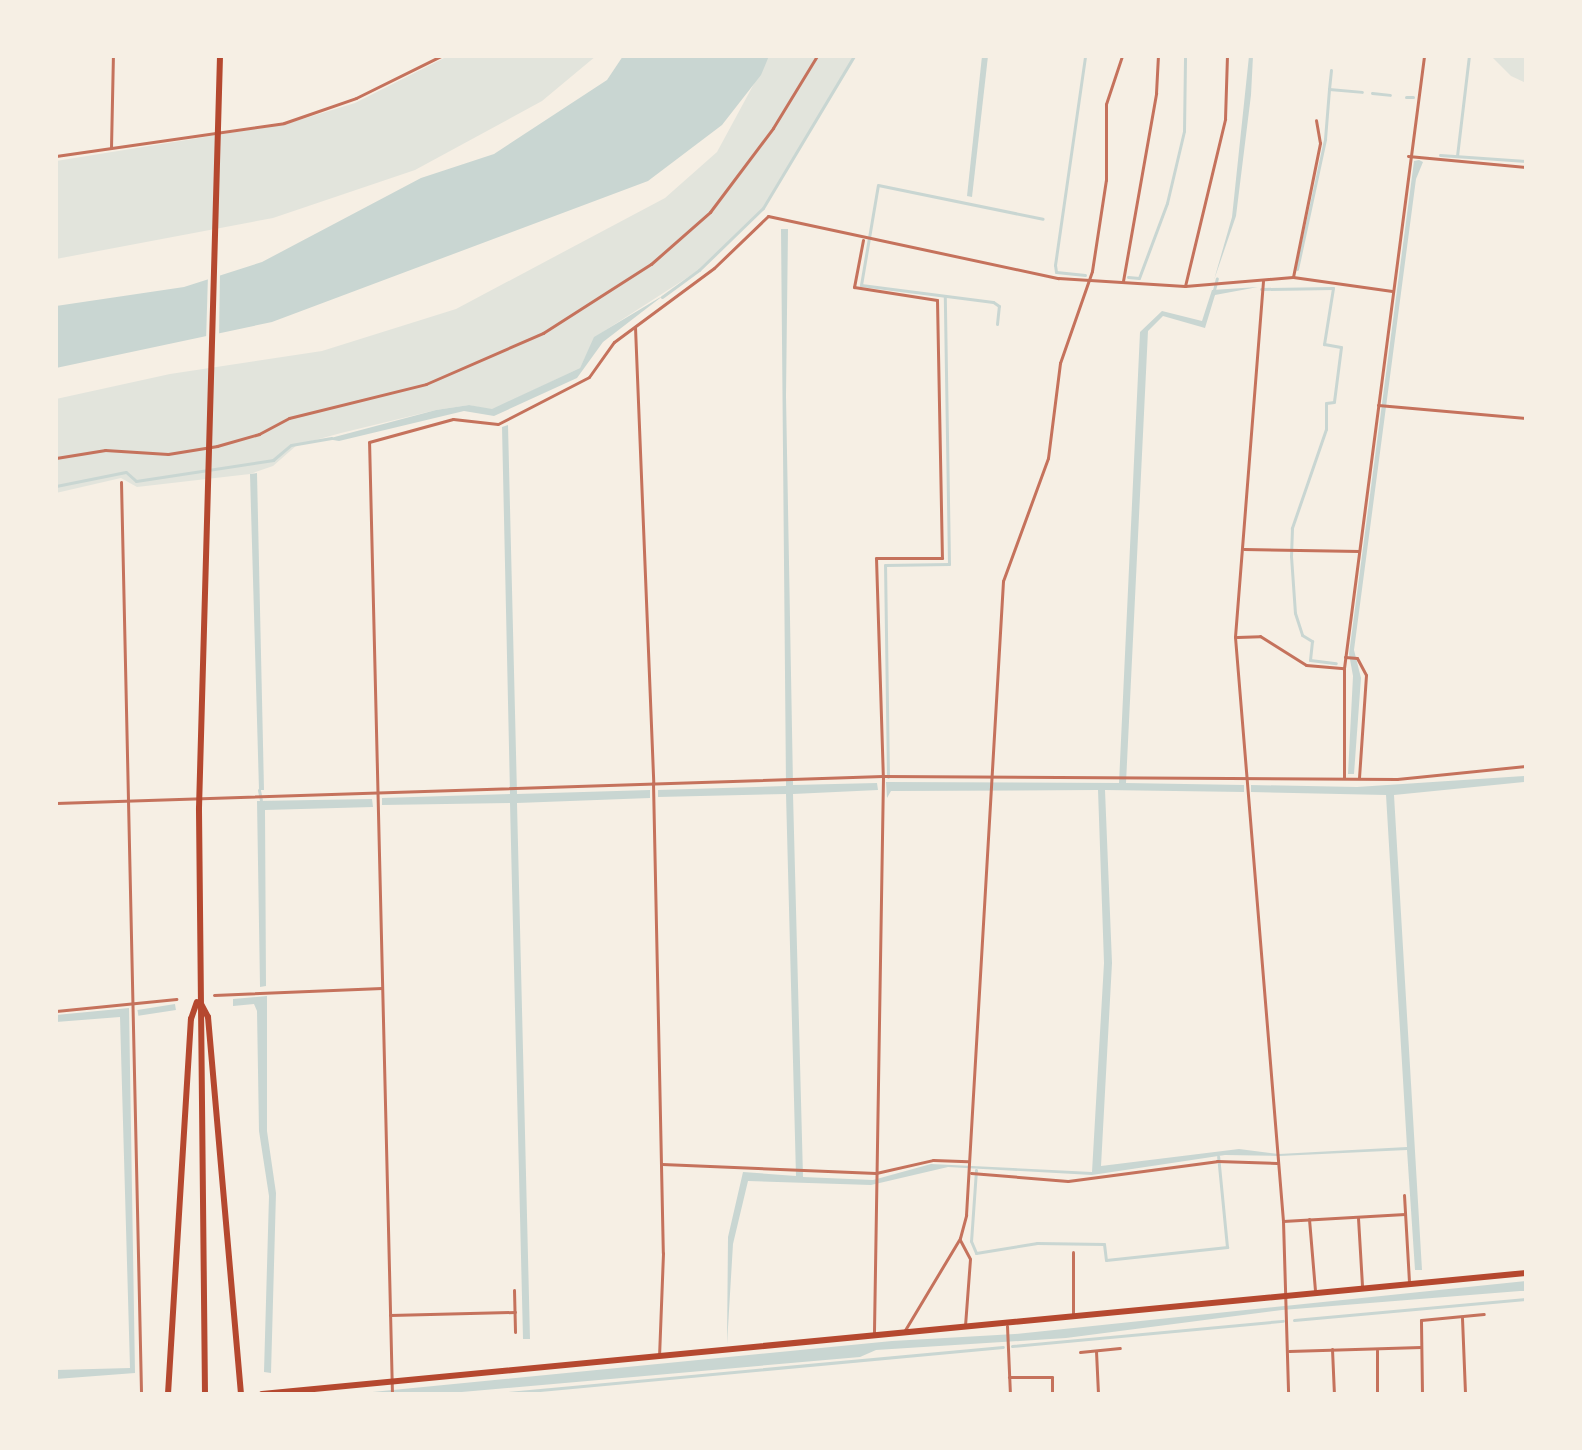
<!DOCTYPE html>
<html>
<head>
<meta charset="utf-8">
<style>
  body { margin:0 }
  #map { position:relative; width:1582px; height:1450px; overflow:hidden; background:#f6efe4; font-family:Helvetica,sans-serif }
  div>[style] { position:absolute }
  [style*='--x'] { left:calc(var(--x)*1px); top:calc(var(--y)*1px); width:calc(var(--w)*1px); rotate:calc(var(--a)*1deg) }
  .green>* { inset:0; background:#e2e4dc }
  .water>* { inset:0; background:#c9d6d2; transform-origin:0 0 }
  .pier>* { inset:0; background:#f6efe4 }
  .stream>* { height:3px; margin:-1.5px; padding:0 1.5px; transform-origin:1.5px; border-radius:1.5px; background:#c9d6d2 }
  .minor>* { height:3px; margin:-1.5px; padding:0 1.5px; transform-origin:1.5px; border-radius:1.5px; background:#c5725c }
  .primary>* { height:6px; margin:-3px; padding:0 3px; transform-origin:3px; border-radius:3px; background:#b5482f }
  .motorway>* { height:6px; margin:-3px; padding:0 3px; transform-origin:3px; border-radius:3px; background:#b5482f }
  span { translate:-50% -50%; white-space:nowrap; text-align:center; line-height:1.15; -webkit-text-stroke:6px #f6efe4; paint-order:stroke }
  .frame { position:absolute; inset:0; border:58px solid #f6efe4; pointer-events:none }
</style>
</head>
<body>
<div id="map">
  <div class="green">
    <div style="clip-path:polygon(448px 56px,596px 56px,542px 101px,415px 170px,273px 218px,56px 259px,56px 161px,286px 124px,355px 103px)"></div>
    <div style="clip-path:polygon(769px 56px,854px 56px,763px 208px,699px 270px,595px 337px,580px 368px,492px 410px,469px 405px,436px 410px,341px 433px,297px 445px,273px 466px,250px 474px,137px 487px,121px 478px,56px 493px,56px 399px,170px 374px,322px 351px,456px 309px,665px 198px,717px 152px)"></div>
    <div style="clip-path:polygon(1491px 56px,1526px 56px,1526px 83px,1511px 76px)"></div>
  </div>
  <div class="water">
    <div style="clip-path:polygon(623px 56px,769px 56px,761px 75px,722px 125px,648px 181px,272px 322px,56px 368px,56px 306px,184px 287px,262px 262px,421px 178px,494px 154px,607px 80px)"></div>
    <div style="clip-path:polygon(982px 56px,988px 56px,972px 197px,967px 196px)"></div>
    <div style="clip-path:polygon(1249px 56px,1253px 56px,1251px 95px,1236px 216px,1214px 280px,1232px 217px)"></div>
    <div style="clip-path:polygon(1419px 160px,1423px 162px,1416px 179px,1354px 650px,1361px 678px,1354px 774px,1348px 774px,1353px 676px,1349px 654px,1414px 161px)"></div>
    <div style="clip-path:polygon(781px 229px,788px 229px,786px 396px,793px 785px,877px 783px,878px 790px,793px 794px,803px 1177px,873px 1180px,931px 1164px,1092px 1172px,1104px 963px,1098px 790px,891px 791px,887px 798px,886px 782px,1119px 783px,1140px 332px,1162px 311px,1202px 321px,1212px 290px,1258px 287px,1215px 295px,1205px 328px,1163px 316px,1148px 331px,1126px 783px,1244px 785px,1244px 792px,1105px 790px,1112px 963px,1101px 1166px,1239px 1149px,1279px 1154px,1407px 1147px,1386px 795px,1251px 792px,1251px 785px,1357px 787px,1524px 776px,1524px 782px,1394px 795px,1422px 1270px,1415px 1270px,1407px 1150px,1279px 1156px,1225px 1155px,1092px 1175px,948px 1167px,871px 1185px,748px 1181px,733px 1244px,727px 1344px,728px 1237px,743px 1172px,796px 1176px,786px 794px,658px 797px,658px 790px,786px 786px)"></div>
    <div style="clip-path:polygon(664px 295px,603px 342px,577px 378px,494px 416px,464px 411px,339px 441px,327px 439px,436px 410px,469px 405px,492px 409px,580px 368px,594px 337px)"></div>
    <div style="clip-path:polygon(508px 425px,517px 794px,650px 790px,650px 798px,517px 803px,530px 1339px,523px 1339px,510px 803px,382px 805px,382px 798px,510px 794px,502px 427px)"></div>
    <div style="clip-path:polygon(257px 473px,264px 790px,259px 790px,250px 474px)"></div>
    <div style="clip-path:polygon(372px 799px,373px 807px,265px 810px,266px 986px,260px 987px,257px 801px)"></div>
    <div style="clip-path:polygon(267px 996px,267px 1131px,276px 1193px,271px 1373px,264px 1372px,269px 1196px,259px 1131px,257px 1011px,254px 1004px,233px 1006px,233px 999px)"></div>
    <div style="left:175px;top:1004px;width:6px;height:38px;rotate:81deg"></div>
    <div style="clip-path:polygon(129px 1008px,135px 1373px,56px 1379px,56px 1370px,130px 1368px,120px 1017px,56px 1022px,56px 1015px)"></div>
    <div style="clip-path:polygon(1526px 1281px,1526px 1291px,1520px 1291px,1282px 1310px,1066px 1338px,876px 1350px,860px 1357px,439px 1394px,352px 1394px,892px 1341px,1015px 1334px)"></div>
  </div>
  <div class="pier">
    <div style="clip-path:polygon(220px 271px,219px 339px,206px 342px,208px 275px)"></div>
  </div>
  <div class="stream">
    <div style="--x:1329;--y:89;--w:19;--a:-84"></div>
    <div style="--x:1372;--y:93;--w:18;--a:6"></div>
    <div style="--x:1406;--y:97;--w:7;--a:0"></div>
    <div style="--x:1440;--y:155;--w:86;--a:4"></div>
    <div style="--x:1457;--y:156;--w:101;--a:-83.2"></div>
    <div style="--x:1297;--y:269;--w:133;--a:-77.8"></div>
    <div style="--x:1325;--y:139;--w:50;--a:-85.4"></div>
    <div style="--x:1329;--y:89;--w:33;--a:5"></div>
    <div style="--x:1085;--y:275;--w:29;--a:-174"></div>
    <div style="--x:1056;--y:272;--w:7;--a:-98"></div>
    <div style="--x:1055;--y:265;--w:211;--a:-81.8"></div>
    <div style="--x:1128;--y:277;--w:11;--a:5"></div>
    <div style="--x:1139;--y:278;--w:80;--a:-69.5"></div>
    <div style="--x:1167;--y:203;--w:74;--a:-76.7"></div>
    <div style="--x:1184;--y:131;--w:75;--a:-89.2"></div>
    <div style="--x:1261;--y:289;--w:72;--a:-0.8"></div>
    <div style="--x:1333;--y:288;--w:57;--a:99.1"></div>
    <div style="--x:1324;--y:344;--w:17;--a:10"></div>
    <div style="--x:1341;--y:347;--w:55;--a:97.3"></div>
    <div style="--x:1334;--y:402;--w:8;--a:173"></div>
    <div style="--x:1326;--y:403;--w:26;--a:90"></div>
    <div style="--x:1326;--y:429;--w:105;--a:109"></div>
    <div style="--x:1292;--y:528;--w:28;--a:92"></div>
    <div style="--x:1291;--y:556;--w:57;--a:86"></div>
    <div style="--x:1295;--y:613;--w:23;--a:72"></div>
    <div style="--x:1302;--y:635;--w:12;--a:31"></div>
    <div style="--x:1312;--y:641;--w:19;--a:96"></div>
    <div style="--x:1310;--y:660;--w:26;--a:7"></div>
    <div style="--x:1213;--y:294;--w:16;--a:-76"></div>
    <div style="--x:662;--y:297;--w:46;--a:-36.1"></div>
    <div style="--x:699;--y:270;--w:89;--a:-44.1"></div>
    <div style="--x:763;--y:208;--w:177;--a:-59.1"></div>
    <div style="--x:997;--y:324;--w:18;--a:-84"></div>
    <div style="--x:999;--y:306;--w:7;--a:-146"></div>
    <div style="--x:993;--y:302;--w:133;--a:-172.7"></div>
    <div style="--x:861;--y:285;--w:101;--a:-80.4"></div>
    <div style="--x:878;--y:185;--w:168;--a:11.6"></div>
    <div style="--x:56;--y:486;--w:71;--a:-11.3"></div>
    <div style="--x:126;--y:472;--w:13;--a:42"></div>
    <div style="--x:136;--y:481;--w:139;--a:-8.7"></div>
    <div style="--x:273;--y:460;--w:23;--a:-40"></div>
    <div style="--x:291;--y:445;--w:41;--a:-9.9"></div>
    <div style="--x:888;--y:777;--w:212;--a:-90.8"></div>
    <div style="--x:885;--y:565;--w:64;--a:-0.9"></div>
    <div style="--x:949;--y:564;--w:268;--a:-90.9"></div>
    <div style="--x:259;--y:790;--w:10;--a:79"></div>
    <div style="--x:976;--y:1170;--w:71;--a:94"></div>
    <div style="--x:971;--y:1241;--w:13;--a:67"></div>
    <div style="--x:976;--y:1253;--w:62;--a:-9.3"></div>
    <div style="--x:1037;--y:1243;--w:67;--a:0.9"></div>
    <div style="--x:1104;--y:1244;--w:16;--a:83"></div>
    <div style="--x:1106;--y:1260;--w:122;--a:-6.1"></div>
    <div style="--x:1227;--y:1247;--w:91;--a:-95.6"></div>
    <div style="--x:1294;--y:1320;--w:233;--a:-5.2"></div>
    <div style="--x:1012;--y:1346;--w:272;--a:-5.3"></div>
    <div style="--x:496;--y:1394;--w:509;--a:-5.3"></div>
  </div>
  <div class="minor">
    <div style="--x:111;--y:148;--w:92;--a:-88.8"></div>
    <div style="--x:56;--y:156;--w:230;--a:-8.2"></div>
    <div style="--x:284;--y:123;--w:76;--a:-19.1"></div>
    <div style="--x:356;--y:98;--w:95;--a:-26.3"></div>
    <div style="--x:1408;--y:156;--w:119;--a:5.3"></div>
    <div style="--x:863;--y:240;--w:48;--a:100.8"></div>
    <div style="--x:854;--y:287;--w:84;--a:8.9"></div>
    <div style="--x:937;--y:300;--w:258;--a:88.9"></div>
    <div style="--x:942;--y:558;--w:66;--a:180"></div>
    <div style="--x:876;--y:558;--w:218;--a:88.2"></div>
    <div style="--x:883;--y:776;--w:557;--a:90.93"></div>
    <div style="--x:1293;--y:277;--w:137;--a:-78.6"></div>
    <div style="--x:1320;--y:143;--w:23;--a:-100"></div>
    <div style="--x:1123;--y:281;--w:191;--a:-80"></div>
    <div style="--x:1156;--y:93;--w:37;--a:-87"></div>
    <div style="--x:1263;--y:281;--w:357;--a:94.5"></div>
    <div style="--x:1235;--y:637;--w:586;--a:85.3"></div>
    <div style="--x:1283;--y:1221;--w:173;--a:88.3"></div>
    <div style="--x:1185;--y:286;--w:172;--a:-76.5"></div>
    <div style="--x:1225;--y:119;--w:63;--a:-88.2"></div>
    <div style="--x:635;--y:327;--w:456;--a:87.7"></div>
    <div style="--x:653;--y:783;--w:470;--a:88.8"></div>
    <div style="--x:663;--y:1253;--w:102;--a:92.2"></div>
    <div style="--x:1378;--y:405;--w:149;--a:5"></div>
    <div style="--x:56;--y:458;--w:50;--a:-9.3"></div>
    <div style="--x:105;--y:450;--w:63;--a:3.6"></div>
    <div style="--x:168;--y:454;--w:50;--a:-9.3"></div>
    <div style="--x:217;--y:446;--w:44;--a:-15.9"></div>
    <div style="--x:259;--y:434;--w:34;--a:-28"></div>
    <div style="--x:289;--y:418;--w:141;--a:-13.9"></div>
    <div style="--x:426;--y:384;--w:128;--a:-23.6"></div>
    <div style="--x:543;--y:333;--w:128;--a:-32.6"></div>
    <div style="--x:651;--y:264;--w:79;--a:-41.4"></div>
    <div style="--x:710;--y:212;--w:105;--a:-53.1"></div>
    <div style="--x:773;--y:128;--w:84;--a:-58.6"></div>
    <div style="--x:121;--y:482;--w:912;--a:88.74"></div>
    <div style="--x:1244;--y:549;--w:115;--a:1"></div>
    <div style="--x:1237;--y:637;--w:23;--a:-2"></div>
    <div style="--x:1260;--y:636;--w:54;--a:32.2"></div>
    <div style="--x:1306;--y:665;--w:38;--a:5"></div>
    <div style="--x:1345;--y:657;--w:12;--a:5"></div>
    <div style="--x:1357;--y:658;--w:19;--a:62"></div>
    <div style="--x:1366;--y:675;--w:103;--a:93.9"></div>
    <div style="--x:1344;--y:778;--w:110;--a:-90"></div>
    <div style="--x:1344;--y:668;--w:617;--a:-82.55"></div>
    <div style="--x:56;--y:803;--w:827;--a:-1.87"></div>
    <div style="--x:883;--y:776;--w:514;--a:0.33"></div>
    <div style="--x:1397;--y:779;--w:130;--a:-5.8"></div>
    <div style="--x:214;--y:995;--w:168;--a:-2.4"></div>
    <div style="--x:56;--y:1011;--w:121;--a:-5.7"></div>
    <div style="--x:662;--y:1164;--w:214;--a:2.4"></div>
    <div style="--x:876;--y:1173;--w:58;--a:-12.8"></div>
    <div style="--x:933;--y:1160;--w:35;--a:2"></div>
    <div style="--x:971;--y:1173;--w:97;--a:4.7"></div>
    <div style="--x:1068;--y:1181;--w:150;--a:-7.6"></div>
    <div style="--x:1217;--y:1161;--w:60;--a:1.9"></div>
    <div style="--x:1404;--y:1195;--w:87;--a:86.7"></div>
    <div style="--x:1358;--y:1218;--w:68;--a:86.6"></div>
    <div style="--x:1309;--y:1219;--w:72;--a:85.2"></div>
    <div style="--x:1283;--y:1221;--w:122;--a:-3.3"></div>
    <div style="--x:960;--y:1240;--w:21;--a:62"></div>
    <div style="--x:970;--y:1259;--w:66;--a:94.3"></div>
    <div style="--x:514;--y:1290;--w:42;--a:88.6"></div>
    <div style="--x:390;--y:1315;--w:125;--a:-1.4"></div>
    <div style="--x:1073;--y:1317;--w:65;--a:-90"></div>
    <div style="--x:1462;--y:1318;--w:76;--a:87.7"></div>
    <div style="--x:1007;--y:1326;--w:68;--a:87.5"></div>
    <div style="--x:905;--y:1330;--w:107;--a:-59.1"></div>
    <div style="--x:960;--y:1238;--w:24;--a:-75"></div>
    <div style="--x:966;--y:1215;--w:635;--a:-86.66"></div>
    <div style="--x:1003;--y:581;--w:131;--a:-69.9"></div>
    <div style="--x:1048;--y:458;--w:96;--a:-82.8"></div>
    <div style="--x:1060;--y:363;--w:97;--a:-70.8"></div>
    <div style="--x:1092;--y:271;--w:92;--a:-81.3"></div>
    <div style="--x:1106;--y:180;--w:76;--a:-90"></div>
    <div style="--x:1106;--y:104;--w:51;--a:-71.6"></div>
    <div style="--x:1332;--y:1349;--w:45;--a:87.5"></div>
    <div style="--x:1377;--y:1350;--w:44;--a:90"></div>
    <div style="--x:1096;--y:1351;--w:43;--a:87.3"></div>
    <div style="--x:1289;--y:1351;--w:132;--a:-1.7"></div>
    <div style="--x:1080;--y:1352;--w:40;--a:-5.7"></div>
    <div style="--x:1009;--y:1377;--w:43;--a:0"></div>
    <div style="--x:1052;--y:1377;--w:17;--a:90"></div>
    <div style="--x:392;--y:1394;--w:952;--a:-91.38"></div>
    <div style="--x:369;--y:442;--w:87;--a:-15.3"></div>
    <div style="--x:453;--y:419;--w:45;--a:6.3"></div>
    <div style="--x:498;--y:424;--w:102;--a:-27.3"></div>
    <div style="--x:589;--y:377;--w:43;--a:-54.5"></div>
    <div style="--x:614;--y:342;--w:124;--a:-36.5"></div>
    <div style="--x:714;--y:268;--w:75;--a:-43.9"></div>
    <div style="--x:768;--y:216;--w:297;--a:12.1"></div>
    <div style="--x:1058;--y:278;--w:127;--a:3.6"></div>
    <div style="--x:1185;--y:286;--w:108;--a:-4.8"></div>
    <div style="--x:1293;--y:277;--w:100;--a:8"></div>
    <div style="--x:1422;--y:1394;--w:74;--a:-90.8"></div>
    <div style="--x:1421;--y:1320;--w:63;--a:-5.4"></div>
  </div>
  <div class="primary">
    <div style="--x:262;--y:1394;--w:1270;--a:-5.47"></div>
  </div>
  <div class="motorway">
    <div style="--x:200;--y:1002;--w:17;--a:62"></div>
    <div style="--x:208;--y:1017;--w:378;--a:85"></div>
    <div style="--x:168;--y:1394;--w:376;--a:-86.5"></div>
    <div style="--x:191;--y:1019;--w:18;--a:-71"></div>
    <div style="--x:205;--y:1394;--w:586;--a:-90.59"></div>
    <div style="--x:199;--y:808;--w:752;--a:-88.4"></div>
  </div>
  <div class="frame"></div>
</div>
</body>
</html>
